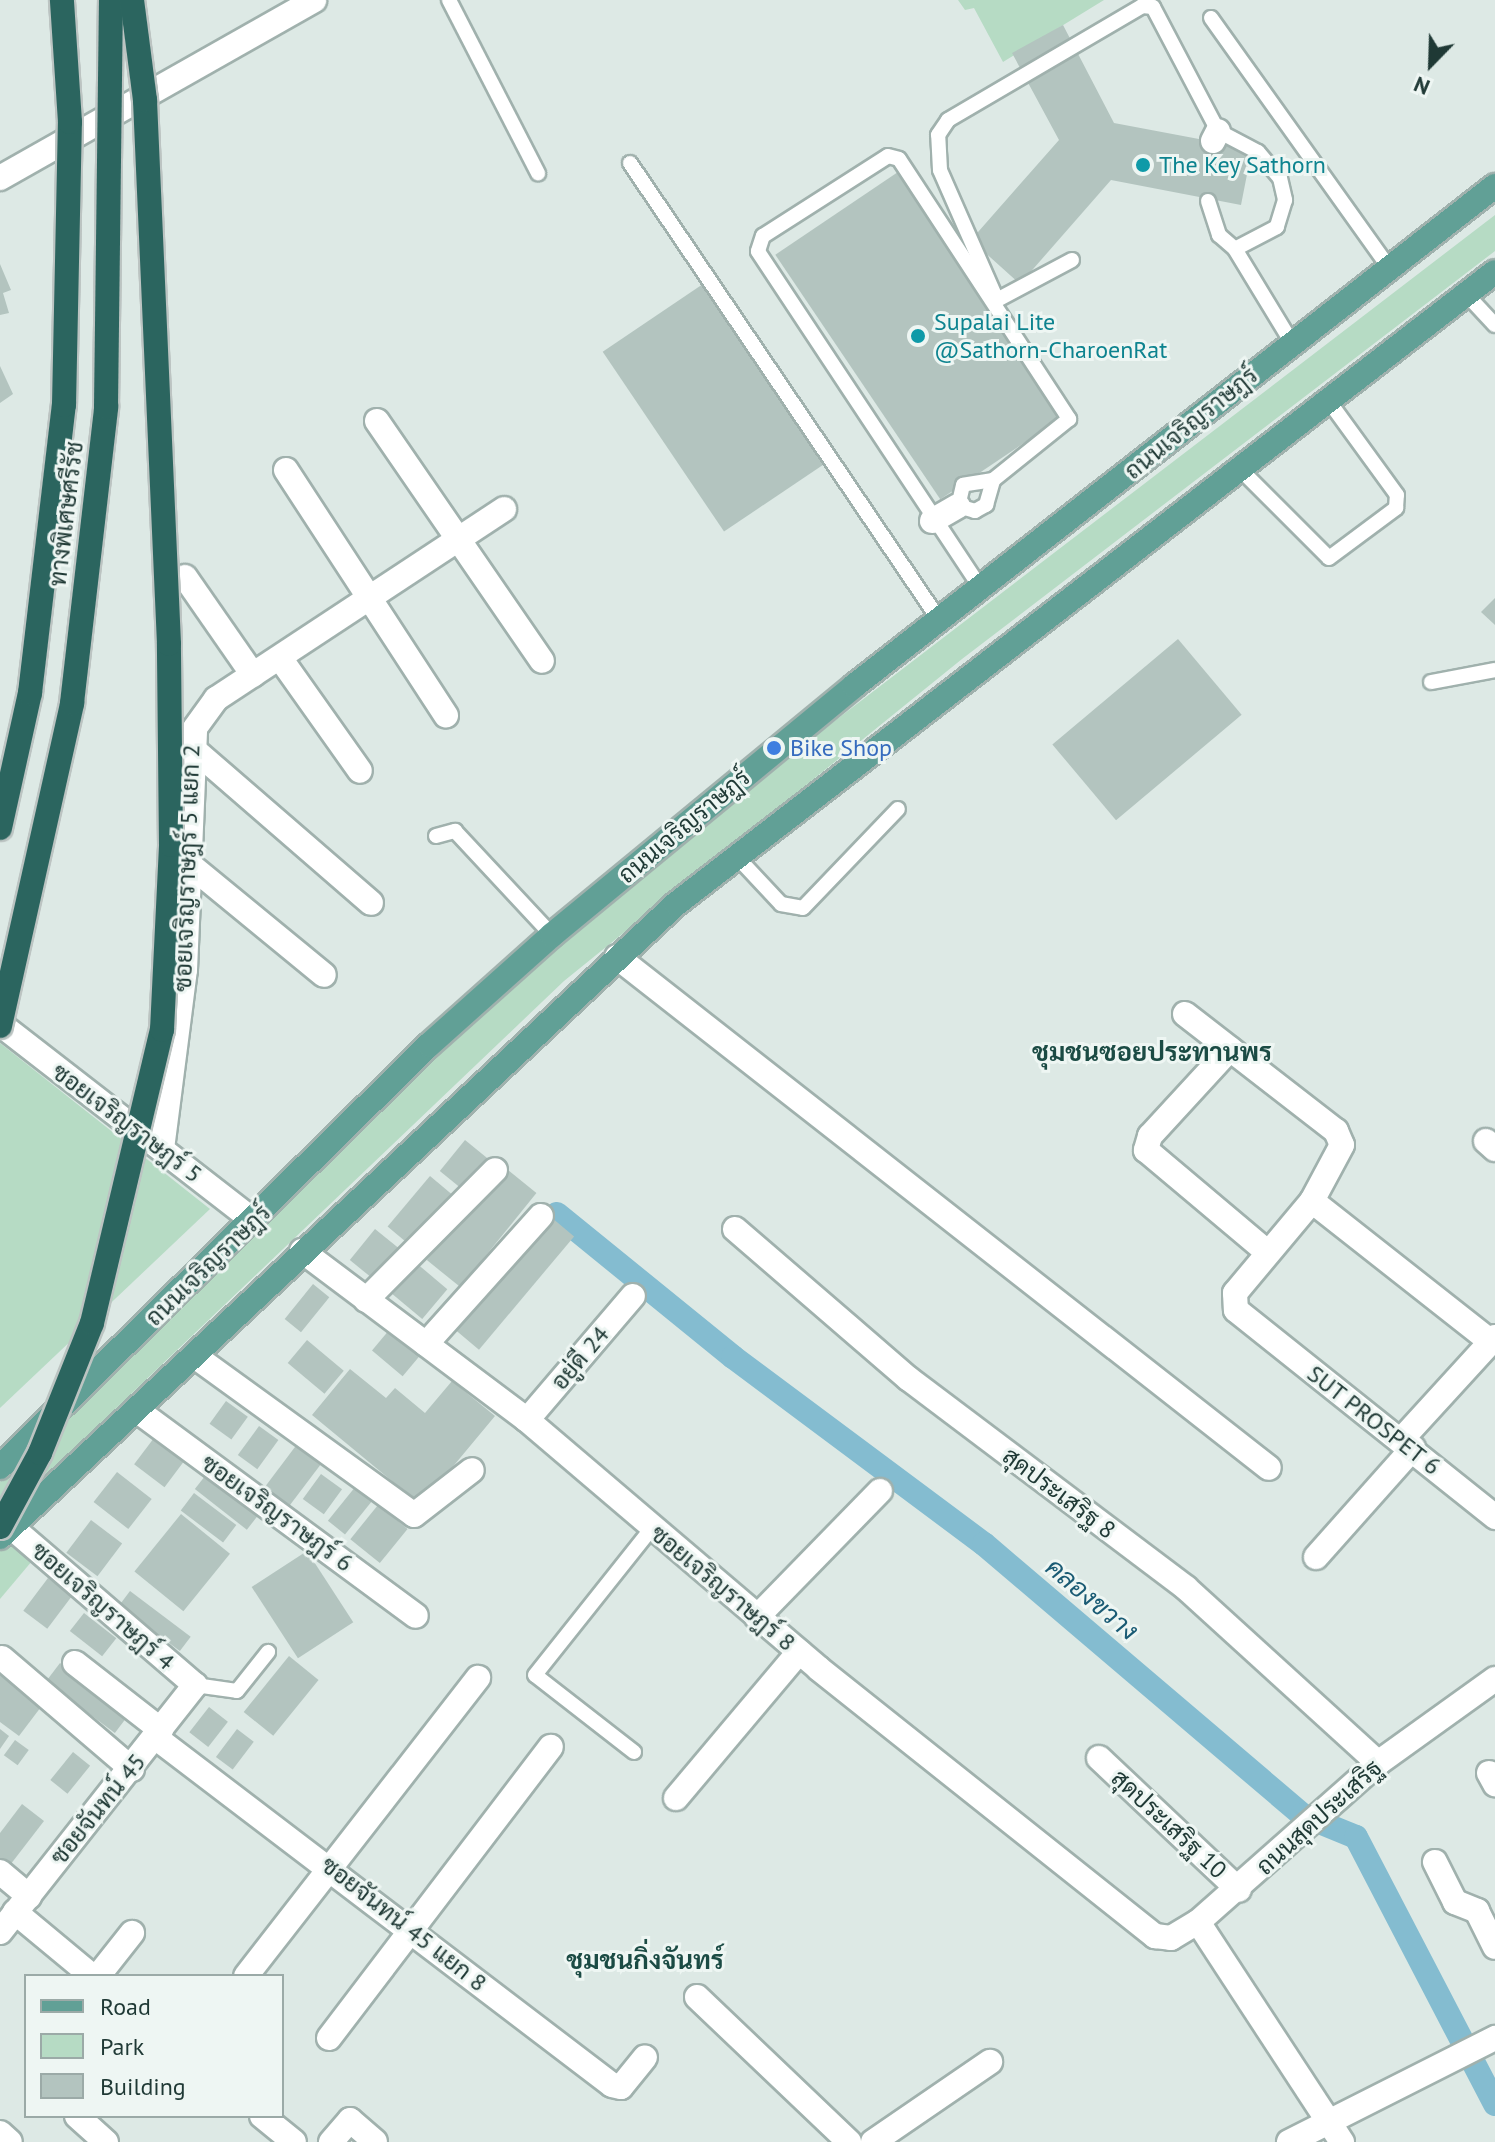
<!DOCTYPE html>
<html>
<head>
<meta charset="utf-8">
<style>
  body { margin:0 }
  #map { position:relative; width:1495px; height:2142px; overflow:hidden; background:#dde9e5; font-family:"PT Sans",Sarabun,sans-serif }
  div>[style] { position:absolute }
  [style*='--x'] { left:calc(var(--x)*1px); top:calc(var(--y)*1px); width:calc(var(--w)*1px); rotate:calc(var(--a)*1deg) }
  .green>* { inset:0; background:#b6dbc4 }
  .canal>* { height:24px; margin:-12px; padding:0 12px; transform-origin:12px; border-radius:12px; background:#84bcd0 }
  .building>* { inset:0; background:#b3c4bf; transform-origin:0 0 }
  .roads { filter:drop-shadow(2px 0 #a0b1ad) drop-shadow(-2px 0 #a0b1ad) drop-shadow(0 2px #a0b1ad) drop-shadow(0 -2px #a0b1ad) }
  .lane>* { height:14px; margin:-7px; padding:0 7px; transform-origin:7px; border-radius:7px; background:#fff }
  .street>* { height:24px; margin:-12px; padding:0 12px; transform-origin:12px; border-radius:12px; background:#fff }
  .secondary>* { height:24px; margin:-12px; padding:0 12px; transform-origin:12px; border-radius:12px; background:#fff }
  .primary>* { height:24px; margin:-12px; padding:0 12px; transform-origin:12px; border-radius:12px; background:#61a096 }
  .bridges { filter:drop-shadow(2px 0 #bcc4c2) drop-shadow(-2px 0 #bcc4c2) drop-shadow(0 2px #bcc4c2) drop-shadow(0 -2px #bcc4c2) }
  .highway-bridge>* { height:24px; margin:-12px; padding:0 12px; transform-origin:12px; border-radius:12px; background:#2b655f }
  .dots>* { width:22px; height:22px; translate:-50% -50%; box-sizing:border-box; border:4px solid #eef6f3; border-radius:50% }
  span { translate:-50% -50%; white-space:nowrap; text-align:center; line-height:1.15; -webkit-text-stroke:6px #eef6f3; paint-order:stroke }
  .culture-label { font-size:24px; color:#0d838f }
  .left { translate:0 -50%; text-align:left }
  .street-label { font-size:24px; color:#1f3935 }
  .shop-label { font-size:24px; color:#366cbe }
  .neighbourhood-label { font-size:26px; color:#1b4b44; font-weight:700 }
  .water-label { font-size:26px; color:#1a5b74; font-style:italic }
  .legend { position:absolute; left:24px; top:1974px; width:260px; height:144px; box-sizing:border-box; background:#eef6f3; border:2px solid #9baaa7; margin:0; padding:10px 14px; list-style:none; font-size:24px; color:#1f3935 }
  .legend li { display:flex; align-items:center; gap:16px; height:40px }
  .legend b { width:40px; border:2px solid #9baaa7 }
  .north { position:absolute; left:1391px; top:24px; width:80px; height:80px; -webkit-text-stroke:6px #eef6f3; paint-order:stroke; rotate:203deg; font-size:22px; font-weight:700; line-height:32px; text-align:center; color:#1f3935 }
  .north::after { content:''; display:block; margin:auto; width:28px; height:36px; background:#1f3935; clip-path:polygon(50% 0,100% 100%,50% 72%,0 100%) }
</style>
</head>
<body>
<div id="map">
  <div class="green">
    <div style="clip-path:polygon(958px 0,1104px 0,1003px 62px,974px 8px,965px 10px)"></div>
    <div style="clip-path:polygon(1495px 215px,1495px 251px,962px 659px,564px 981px,0 1519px,0 1482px,492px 1002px,789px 756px)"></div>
    <div style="clip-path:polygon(0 1043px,210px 1209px,0 1408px)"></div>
    <div style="clip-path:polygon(14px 1541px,32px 1561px,0 1599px,0 1548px)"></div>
  </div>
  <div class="canal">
    <div style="--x:557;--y:1214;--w:227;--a:39.1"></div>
    <div style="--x:733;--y:1357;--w:313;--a:36.7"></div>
    <div style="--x:984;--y:1544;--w:418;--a:40.4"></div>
    <div style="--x:1302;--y:1815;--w:58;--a:22.2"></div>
    <div style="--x:1356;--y:1837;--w:301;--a:62.5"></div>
  </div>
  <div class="building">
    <div style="clip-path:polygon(1063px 25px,1114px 123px,1252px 149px,1241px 205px,1111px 180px,1020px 284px,971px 240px,1059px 140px,1012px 53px)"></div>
    <div style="left:898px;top:172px;width:295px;height:148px;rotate:56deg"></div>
    <div style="clip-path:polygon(0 264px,11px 290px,3px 293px,9px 313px,0 315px)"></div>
    <div style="left:703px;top:284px;width:217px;height:121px;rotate:56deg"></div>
    <div style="clip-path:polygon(0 366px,13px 394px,0 403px)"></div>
    <div style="clip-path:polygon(1495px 598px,1495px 625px,1481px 612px)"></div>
    <div style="left:1178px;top:639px;width:99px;height:164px;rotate:50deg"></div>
    <div style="left:465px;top:1140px;width:32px;height:40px;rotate:39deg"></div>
    <div style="left:503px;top:1166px;width:43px;height:121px;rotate:39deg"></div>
    <div style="left:430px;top:1176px;width:30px;height:66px;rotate:40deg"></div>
    <div style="left:545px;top:1212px;width:38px;height:148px;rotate:40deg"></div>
    <div style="left:375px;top:1229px;width:33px;height:40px;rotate:39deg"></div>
    <div style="left:409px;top:1257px;width:50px;height:39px;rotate:40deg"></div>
    <div style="left:313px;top:1284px;width:21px;height:45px;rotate:39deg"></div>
    <div style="left:390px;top:1329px;width:40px;height:28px;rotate:40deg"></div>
    <div style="left:307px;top:1340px;width:48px;height:30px;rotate:40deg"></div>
    <div style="clip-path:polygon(350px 1369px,386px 1398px,395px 1388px,425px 1413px,452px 1381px,495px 1416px,421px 1505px,312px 1415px)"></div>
    <div style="left:226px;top:1401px;width:27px;height:28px;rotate:36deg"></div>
    <div style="left:259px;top:1426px;width:24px;height:36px;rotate:36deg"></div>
    <div style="left:157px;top:1434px;width:38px;height:38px;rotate:37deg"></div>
    <div style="left:301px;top:1439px;width:31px;height:61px;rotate:37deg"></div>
    <div style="left:209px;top:1471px;width:66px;height:23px;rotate:38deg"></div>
    <div style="left:117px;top:1472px;width:44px;height:38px;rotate:38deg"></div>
    <div style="left:321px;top:1474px;width:26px;height:31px;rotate:36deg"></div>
    <div style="left:360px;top:1481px;width:22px;height:51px;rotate:39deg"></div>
    <div style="left:194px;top:1493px;width:53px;height:22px;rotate:37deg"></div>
    <div style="left:378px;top:1505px;width:38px;height:44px;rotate:39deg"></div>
    <div style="left:181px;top:1514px;width:63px;height:74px;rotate:39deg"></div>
    <div style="left:91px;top:1520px;width:39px;height:41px;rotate:37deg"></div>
    <div style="left:307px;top:1551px;width:85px;height:66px;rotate:57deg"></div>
    <div style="left:48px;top:1578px;width:30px;height:41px;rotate:37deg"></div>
    <div style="left:130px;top:1591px;width:76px;height:18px;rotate:37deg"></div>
    <div style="left:84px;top:1613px;width:41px;height:23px;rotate:38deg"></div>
    <div style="left:289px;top:1656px;width:38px;height:72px;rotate:39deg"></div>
    <div style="clip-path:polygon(0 1663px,47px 1699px,19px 1736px,0 1722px)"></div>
    <div style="left:60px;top:1663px;width:86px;height:23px;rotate:37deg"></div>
    <div style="left:209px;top:1707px;width:24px;height:32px;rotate:38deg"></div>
    <div style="clip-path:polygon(0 1729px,9px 1736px,0 1749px)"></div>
    <div style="left:237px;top:1729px;width:21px;height:35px;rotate:37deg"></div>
    <div style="left:15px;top:1740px;width:17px;height:19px;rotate:36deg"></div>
    <div style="left:73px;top:1752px;width:22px;height:36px;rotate:39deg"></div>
    <div style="clip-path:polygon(22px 1804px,44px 1821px,7px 1869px,0 1864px,0 1833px)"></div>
  </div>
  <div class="roads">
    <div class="lane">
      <div style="--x:449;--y:0;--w:195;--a:62.8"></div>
      <div style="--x:1211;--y:18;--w:308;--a:54.5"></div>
      <div style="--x:630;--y:163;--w:553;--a:55.91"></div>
      <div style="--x:1208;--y:201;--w:36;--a:72"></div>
      <div style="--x:1219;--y:235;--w:21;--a:41"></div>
      <div style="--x:1072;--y:260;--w:85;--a:151.9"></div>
      <div style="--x:997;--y:300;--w:142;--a:-113.7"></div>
      <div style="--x:940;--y:170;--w:35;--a:-93"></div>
      <div style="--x:938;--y:135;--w:18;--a:-56"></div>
      <div style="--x:948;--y:120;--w:225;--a:-30.4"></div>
      <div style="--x:1142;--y:6;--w:11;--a:5"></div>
      <div style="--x:1153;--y:7;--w:140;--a:62.3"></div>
      <div style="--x:1218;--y:131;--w:45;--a:27.7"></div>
      <div style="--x:1258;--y:152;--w:34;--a:50"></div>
      <div style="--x:1280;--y:178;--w:23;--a:77"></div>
      <div style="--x:1285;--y:200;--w:28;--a:107"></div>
      <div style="--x:1277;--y:227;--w:47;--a:152.4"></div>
      <div style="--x:1235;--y:249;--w:108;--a:58.7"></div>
      <div style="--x:1467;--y:295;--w:41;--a:47"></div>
      <div style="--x:1239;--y:468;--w:127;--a:45"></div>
      <div style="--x:1329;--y:558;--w:84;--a:-36.7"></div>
      <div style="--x:1396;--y:508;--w:13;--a:-86"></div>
      <div style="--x:1397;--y:495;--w:117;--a:-126"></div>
      <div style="--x:982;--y:590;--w:406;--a:-123.5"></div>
      <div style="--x:758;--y:251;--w:16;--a:-72"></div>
      <div style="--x:763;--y:236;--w:148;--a:-32.6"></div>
      <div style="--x:888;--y:156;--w:11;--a:15"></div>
      <div style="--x:899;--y:159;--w:311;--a:56.8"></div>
      <div style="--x:1069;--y:419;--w:97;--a:141.2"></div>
      <div style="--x:993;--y:480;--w:30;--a:171"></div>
      <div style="--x:963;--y:485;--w:22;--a:103"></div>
      <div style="--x:958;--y:506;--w:18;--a:16"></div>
      <div style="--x:975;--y:511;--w:13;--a:-29"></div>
      <div style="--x:986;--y:505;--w:26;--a:-74"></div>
      <div style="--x:1431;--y:682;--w:65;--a:-10.6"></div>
      <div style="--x:436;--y:836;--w:20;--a:-15"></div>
      <div style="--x:455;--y:831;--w:142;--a:47"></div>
      <div style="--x:738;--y:858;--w:63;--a:46.9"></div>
      <div style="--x:781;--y:904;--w:22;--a:10"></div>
      <div style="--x:803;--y:908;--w:137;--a:-46.2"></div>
      <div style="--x:195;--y:1685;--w:42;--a:8.1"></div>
      <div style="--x:237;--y:1691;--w:50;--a:-51.5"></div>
      <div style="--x:634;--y:1752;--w:125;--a:-142.1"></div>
      <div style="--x:535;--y:1675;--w:188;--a:-51.5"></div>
    </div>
    <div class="street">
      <div style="--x:1213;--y:141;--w:11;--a:-63"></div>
      <div style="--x:0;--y:178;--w:361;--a:-29.5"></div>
      <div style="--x:377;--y:421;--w:291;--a:55.5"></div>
      <div style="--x:286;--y:470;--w:293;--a:56.9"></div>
      <div style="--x:932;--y:521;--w:30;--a:-30"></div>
      <div style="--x:185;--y:577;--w:119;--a:55.2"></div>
      <div style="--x:280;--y:658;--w:138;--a:54.7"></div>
      <div style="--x:191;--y:747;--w:238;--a:40.9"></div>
      <div style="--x:190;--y:865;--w:173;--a:39.4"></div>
      <div style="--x:617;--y:957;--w:828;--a:38.09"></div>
      <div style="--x:1185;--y:1014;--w:191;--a:37.8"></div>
      <div style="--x:1336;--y:1131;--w:15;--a:67"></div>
      <div style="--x:1342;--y:1145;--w:64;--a:118.2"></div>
      <div style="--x:1312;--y:1201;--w:120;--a:129.9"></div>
      <div style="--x:1235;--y:1293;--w:17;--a:87"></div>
      <div style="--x:1236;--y:1310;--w:332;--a:38.6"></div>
      <div style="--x:0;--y:1024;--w:321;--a:37.8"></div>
      <div style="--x:1230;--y:1049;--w:118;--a:132.6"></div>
      <div style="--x:1150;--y:1136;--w:15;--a:106"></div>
      <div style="--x:1146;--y:1150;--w:157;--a:40.1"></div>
      <div style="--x:1486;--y:1141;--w:12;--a:42"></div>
      <div style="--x:162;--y:1149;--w:180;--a:-82.7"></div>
      <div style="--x:185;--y:970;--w:242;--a:-87.6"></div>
      <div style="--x:195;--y:728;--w:36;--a:-54"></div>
      <div style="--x:216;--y:699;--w:345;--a:-33.4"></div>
      <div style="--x:1312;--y:1201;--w:228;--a:38.2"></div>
      <div style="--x:735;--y:1229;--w:230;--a:40.8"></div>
      <div style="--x:909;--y:1379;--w:347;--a:37"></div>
      <div style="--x:1186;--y:1588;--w:260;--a:42.3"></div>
      <div style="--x:366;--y:1300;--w:183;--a:-45.2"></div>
      <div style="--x:426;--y:1344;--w:172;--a:-48.1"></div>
      <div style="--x:196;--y:1357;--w:269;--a:35.9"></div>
      <div style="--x:414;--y:1515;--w:73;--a:-37.8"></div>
      <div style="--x:138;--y:1411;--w:345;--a:36.4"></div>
      <div style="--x:527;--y:1420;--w:163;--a:-49.5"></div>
      <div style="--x:1402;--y:1439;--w:138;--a:-47.6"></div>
      <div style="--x:1316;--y:1557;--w:146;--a:-48.3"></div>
      <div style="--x:757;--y:1617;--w:176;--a:-45.7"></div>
      <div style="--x:2;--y:1658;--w:171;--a:40.5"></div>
      <div style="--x:75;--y:1663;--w:109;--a:37.9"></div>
      <div style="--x:155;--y:1737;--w:574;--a:37.29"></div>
      <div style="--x:612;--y:2085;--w:9;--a:13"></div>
      <div style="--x:621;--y:2087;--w:38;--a:-51"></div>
      <div style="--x:1099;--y:1758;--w:192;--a:43.3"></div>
      <div style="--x:1489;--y:1773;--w:13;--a:61"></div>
      <div style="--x:676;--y:1798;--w:191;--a:-49.9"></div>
      <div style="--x:1435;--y:1862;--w:45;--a:63.4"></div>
      <div style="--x:1455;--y:1902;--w:24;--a:22"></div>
      <div style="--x:1477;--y:1911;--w:40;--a:63.4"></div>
      <div style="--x:0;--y:1872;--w:38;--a:40"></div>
      <div style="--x:15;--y:1912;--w:100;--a:39.7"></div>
      <div style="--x:1198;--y:1922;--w:263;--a:56.8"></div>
      <div style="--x:0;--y:1932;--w:315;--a:-51.7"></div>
      <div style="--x:195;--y:1685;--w:243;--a:-139.3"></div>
      <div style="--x:98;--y:1976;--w:55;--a:-51.7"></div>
      <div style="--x:246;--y:1976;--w:378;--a:-52.1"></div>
      <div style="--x:697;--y:1997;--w:210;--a:43.6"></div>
      <div style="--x:329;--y:2038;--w:366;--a:-52.7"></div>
      <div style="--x:77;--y:2116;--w:39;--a:42"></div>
      <div style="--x:262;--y:2116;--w:41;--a:39.1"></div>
      <div style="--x:0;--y:2133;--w:13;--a:42"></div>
      <div style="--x:331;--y:2142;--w:29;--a:-49"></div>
      <div style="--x:350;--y:2120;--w:33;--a:41"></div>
      <div style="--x:873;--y:2142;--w:142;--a:-34.4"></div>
      <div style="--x:1289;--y:2142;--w:231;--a:-26.8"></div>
    </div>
    <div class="secondary">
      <div style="--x:302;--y:1251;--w:281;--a:36.9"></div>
      <div style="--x:527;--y:1420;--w:382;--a:40.4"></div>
      <div style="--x:818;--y:1668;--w:431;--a:38.5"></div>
      <div style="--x:1155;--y:1936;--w:16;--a:7"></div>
      <div style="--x:1171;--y:1938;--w:31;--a:-31"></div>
      <div style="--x:1198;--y:1922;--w:240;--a:-41.5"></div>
      <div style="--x:1378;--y:1763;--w:144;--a:-35.7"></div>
    </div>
    <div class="primary">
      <div style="--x:0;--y:1467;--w:602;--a:-44.53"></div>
      <div style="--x:429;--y:1045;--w:165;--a:-41.8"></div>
      <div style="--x:552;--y:935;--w:391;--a:-39.5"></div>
      <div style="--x:854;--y:686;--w:813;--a:-37.96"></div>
      <div style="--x:0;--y:1537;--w:926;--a:-43.12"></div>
      <div style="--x:676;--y:904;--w:1034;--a:-37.66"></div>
    </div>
  </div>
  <div class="bridges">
    <div class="highway-bridge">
      <div style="--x:0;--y:828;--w:138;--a:-77.5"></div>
      <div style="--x:30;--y:693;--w:290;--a:-83.3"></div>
      <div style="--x:64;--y:405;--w:283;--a:-88.8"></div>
      <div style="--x:70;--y:122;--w:122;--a:-93.8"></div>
      <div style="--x:0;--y:1026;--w:331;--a:-77.4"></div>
      <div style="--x:72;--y:703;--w:298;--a:-83.4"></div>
      <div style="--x:106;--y:407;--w:407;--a:-89.3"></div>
      <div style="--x:0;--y:1527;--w:84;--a:-61.6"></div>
      <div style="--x:40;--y:1453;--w:140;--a:-68.2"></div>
      <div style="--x:92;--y:1323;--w:301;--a:-76.6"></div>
      <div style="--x:162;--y:1030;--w:185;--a:-87.2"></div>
      <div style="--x:171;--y:845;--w:201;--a:-90.6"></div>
      <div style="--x:169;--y:644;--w:545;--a:-92.53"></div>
      <div style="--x:145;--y:100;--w:101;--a:-97.4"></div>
    </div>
  </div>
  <div class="dots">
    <div style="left:1143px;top:165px;background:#0f9aa8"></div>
    <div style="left:918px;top:336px;background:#0f9aa8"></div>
    <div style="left:774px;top:748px;background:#3f7fe0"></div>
  </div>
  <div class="culture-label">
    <span class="left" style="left:1159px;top:165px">The Key Sathorn</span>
    <span class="left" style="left:934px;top:336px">Supalai Lite<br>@Sathorn-CharoenRat</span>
  </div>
  <div class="street-label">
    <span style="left:1191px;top:423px;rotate:-39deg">ถนนเจริญราษฎร์</span>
    <span style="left:66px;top:514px;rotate:-83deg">ทางพิเศษศรีรัช</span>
    <span style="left:684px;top:826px;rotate:-40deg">ถนนเจริญราษฎร์</span>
    <span style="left:187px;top:868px;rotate:-88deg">ซอยเจริญราษฎร์ 5 แยก 2</span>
    <span style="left:127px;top:1123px;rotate:37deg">ซอยเจริญราษฎร์ 5</span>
    <span style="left:208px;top:1265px;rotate:-44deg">ถนนเจริญราษฎร์</span>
    <span style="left:580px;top:1358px;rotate:-50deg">อยู่ดี 24</span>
    <span style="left:1374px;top:1420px;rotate:38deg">SUT PROSPET 6</span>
    <span style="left:1059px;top:1493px;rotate:37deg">สุดประเสริฐ 8</span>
    <span style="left:277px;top:1513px;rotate:36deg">ซอยเจริญราษฎร์ 6</span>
    <span style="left:723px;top:1588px;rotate:40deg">ซอยเจริญราษฎร์ 8</span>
    <span style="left:103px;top:1606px;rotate:41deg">ซอยเจริญราษฎร์ 4</span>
    <span style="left:98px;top:1809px;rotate:-51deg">ซอยจันทน์ 45</span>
    <span style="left:1319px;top:1817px;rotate:-42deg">ถนนสุดประเสริฐ</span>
    <span style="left:1169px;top:1824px;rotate:43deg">สุดประเสริฐ 10</span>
    <span style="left:404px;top:1924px;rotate:38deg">ซอยจันทน์ 45 แยก 8</span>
  </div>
  <div class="shop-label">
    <span class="left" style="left:790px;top:748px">Bike Shop</span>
  </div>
  <div class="neighbourhood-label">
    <span style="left:1152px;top:1052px">ชุมชนซอยประทานพร</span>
    <span style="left:645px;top:1960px">ชุมชนกิ่งจันทร์</span>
  </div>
  <div class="water-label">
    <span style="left:1092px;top:1599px;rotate:40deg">คลองขวาง</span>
  </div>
  <ul class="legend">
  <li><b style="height:10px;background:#61a096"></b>Road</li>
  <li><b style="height:22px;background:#b6dbc4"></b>Park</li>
  <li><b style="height:22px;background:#b3c4bf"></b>Building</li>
  </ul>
  <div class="north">N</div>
</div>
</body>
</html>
